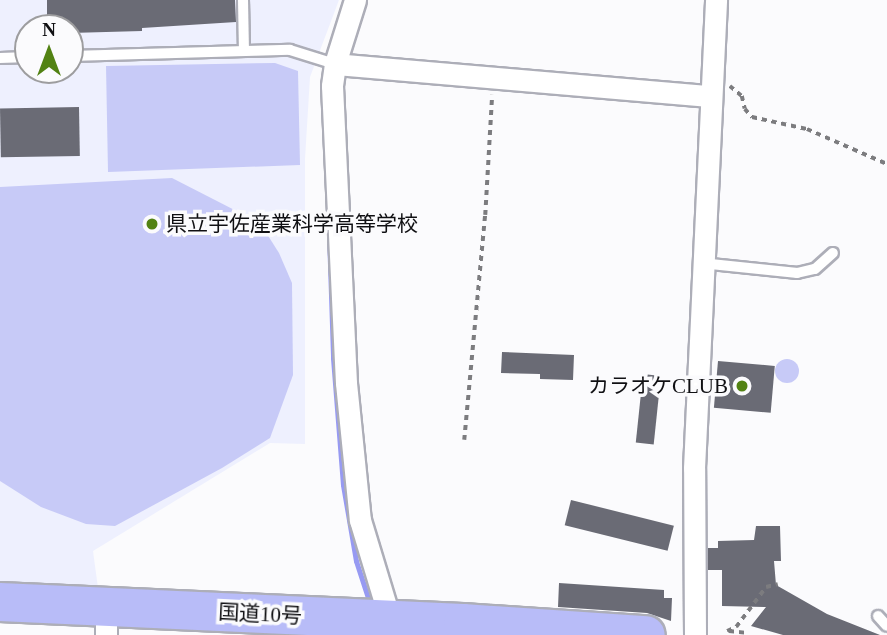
<!DOCTYPE html>
<html>
<head>
<meta charset="utf-8">
<style>
  body { margin:0 }
  #map { position:relative; width:887px; height:635px; overflow:hidden; background:#fbfbfd; font-family:"Times New Roman","Noto Sans JP",serif }
  div>[style] { position:absolute }
  [style*='--x'] { left:calc(var(--x)*1px); top:calc(var(--y)*1px); width:calc(var(--w)*1px); rotate:calc(var(--a)*1deg) }
  .built>* { inset:0; background:#eef0fe }
  .green>* { inset:0; background:#c7caf7 }
  .round { border-radius:50% }
  .stream>* { height:5px; margin:-2.5px; padding:0 2.5px; transform-origin:2.5px; border-radius:2.5px; background:#979af2 }
  .building>* { inset:0; background:#6a6b75; transform-origin:0 0 }
  .path>* { height:3.5px; margin-top:-1.75px; transform-origin:0; background:repeating-linear-gradient(90deg,#7c7c7f 0 5px,transparent 0 10px) }
  .roads { filter:drop-shadow(2px 0 #adaeb8) drop-shadow(-2px 0 #adaeb8) drop-shadow(0 2px #adaeb8) drop-shadow(0 -2px #adaeb8) }
  .lane>* { height:10px; margin:-5px; padding:0 5px; transform-origin:5px; border-radius:5px; background:#fff }
  .street>* { height:21px; margin:-10.5px; padding:0 10.5px; transform-origin:10.5px; border-radius:10.5px; background:#fff }
  .highway>* { height:38px; margin:-19px; padding:0 19px; transform-origin:19px; border-radius:19px; background:#b8bcf8 }
  .dots>* { width:19px; height:19px; translate:-50% -50%; box-sizing:border-box; border:4px solid #fbfbfd; border-radius:50% }
  span { translate:-50% -50%; white-space:nowrap; text-align:center; line-height:1.15; -webkit-text-stroke:7px #fbfbfd; paint-order:stroke }
  .poi-label { font-size:21px; color:#101013 }
  .left { translate:0 -50%; text-align:left }
  .right { translate:-100% -50%; text-align:right }
  .street-label { font-size:21px; color:#101013 }
  .north { position:absolute; left:14px; top:14px; width:70px; height:70px; box-sizing:border-box; background:#fbfbfd; border:2px solid #9d9d9f; border-radius:50%; rotate:0deg; font-size:19px; font-weight:700; line-height:28px; text-align:center; color:#101013 }
  .north::after { content:''; display:block; margin:auto; width:24px; height:32px; background:#528213; clip-path:polygon(50% 0,100% 100%,50% 72%,0 100%) }
</style>
</head>
<body>
<div id="map">
  <div class="built">
    <div style="clip-path:polygon(evenodd,0 0,339px 0,310px 77px,305px 159px,305px 444px,270px 443px,93px 551px,98px 588px,0 581px,0 0,28px 28px,70px 28px,70px 70px,28px 70px,28px 28px)"></div>
  </div>
  <div class="green">
    <div style="clip-path:polygon(275px 63px,298px 71px,300px 165px,108px 172px,106px 66px)"></div>
    <div style="clip-path:polygon(172px 178px,260px 223px,279px 253px,292px 283px,293px 375px,270px 438px,222px 468px,115px 526px,86px 524px,41px 507px,0 481px,0 187px)"></div>
    <div class="round" style="left:775px;top:359px;width:24px;height:24px"></div>
  </div>
  <div class="stream">
    <div style="--x:329;--y:235;--w:123;--a:88.1"></div>
    <div style="--x:333;--y:358;--w:127;--a:85.5"></div>
    <div style="--x:343;--y:485;--w:77;--a:80.3"></div>
    <div style="--x:356;--y:561;--w:40;--a:72"></div>
  </div>
  <div class="building">
    <div style="clip-path:polygon(47px 0,235px 0,236px 22px,142px 28px,142px 31px,70px 33px,70px 28px,47px 28px)"></div>
    <div style="left:79px;top:107px;width:49px;height:79px;rotate:89deg"></div>
    <div style="clip-path:polygon(502px 352px,574px 355px,573px 380px,540px 379px,540px 374px,501px 373px)"></div>
    <div style="left:718px;top:361px;width:57px;height:47px;rotate:5deg"></div>
    <div style="left:643px;top:374px;width:18px;height:69px;rotate:6deg"></div>
    <div style="left:571px;top:500px;width:106px;height:26px;rotate:14deg"></div>
    <div style="clip-path:polygon(756px 526px,780px 526px,781px 561px,774px 561px,776px 585px,827px 614px,880px 635px,783px 635px,751px 626px,766px 607px,722px 606px,722px 570px,708px 570px,708px 548px,718px 548px,718px 541px,754px 540px)"></div>
    <div style="clip-path:polygon(559px 583px,664px 590px,664px 598px,672px 598px,671px 621px,647px 613px,558px 607px)"></div>
  </div>
  <div class="path">
    <div style="--x:730;--y:86;--w:16;--a:40"></div>
    <div style="--x:742;--y:96;--w:13;--a:77"></div>
    <div style="--x:745;--y:109;--w:11;--a:49"></div>
    <div style="--x:752;--y:117;--w:56;--a:12.3"></div>
    <div style="--x:807;--y:129;--w:87;--a:23.6"></div>
    <div style="--x:464;--y:440;--w:226;--a:-84.7"></div>
    <div style="--x:485;--y:215;--w:120;--a:-86.7"></div>
    <div style="--x:727;--y:631;--w:10;--a:-24"></div>
    <div style="--x:736;--y:627;--w:50;--a:-53.1"></div>
    <div style="--x:766;--y:587;--w:12;--a:-14"></div>
    <div style="--x:729;--y:631;--w:18;--a:6"></div>
  </div>
  <div class="roads">
    <div class="lane">
      <div style="--x:243;--y:0;--w:51;--a:88.9"></div>
      <div style="--x:70;--y:56;--w:220;--a:-1.6"></div>
      <div style="--x:290;--y:50;--w:47;--a:17.3"></div>
      <div style="--x:0;--y:58;--w:28;--a:-2"></div>
      <div style="--x:701;--y:263;--w:97;--a:5.9"></div>
      <div style="--x:797;--y:273;--w:18;--a:-13"></div>
      <div style="--x:815;--y:269;--w:24;--a:-42"></div>
      <div style="--x:878;--y:616;--w:13;--a:48"></div>
    </div>
    <div class="street">
      <div style="--x:355;--y:0;--w:67;--a:107.4"></div>
      <div style="--x:335;--y:64;--w:22;--a:98"></div>
      <div style="--x:332;--y:86;--w:297;--a:87.3"></div>
      <div style="--x:346;--y:383;--w:138;--a:84.2"></div>
      <div style="--x:360;--y:520;--w:111;--a:73.2"></div>
      <div style="--x:335;--y:64;--w:377;--a:4.9"></div>
      <div style="--x:106;--y:607;--w:28;--a:90"></div>
      <div style="--x:695;--y:635;--w:167;--a:-90.3"></div>
      <div style="--x:694;--y:468;--w:469;--a:-87.3"></div>
    </div>
    <div class="highway">
      <div style="--x:0;--y:602;--w:463;--a:2.6"></div>
      <div style="--x:463;--y:623;--w:183;--a:3.8"></div>
    </div>
  </div>
  <div class="dots">
    <div style="left:152px;top:224px;background:#528213"></div>
    <div style="left:742px;top:386px;background:#528213"></div>
  </div>
  <div class="poi-label">
    <span class="left" style="left:166px;top:224px">県立宇佐産業科学高等学校</span>
    <span class="right" style="left:728px;top:386px">カラオケCLUB</span>
  </div>
  <div class="street-label">
    <span style="left:260px;top:614px;rotate:3deg">国道10号</span>
  </div>
  <div class="north">N</div>
</div>
</body>
</html>
